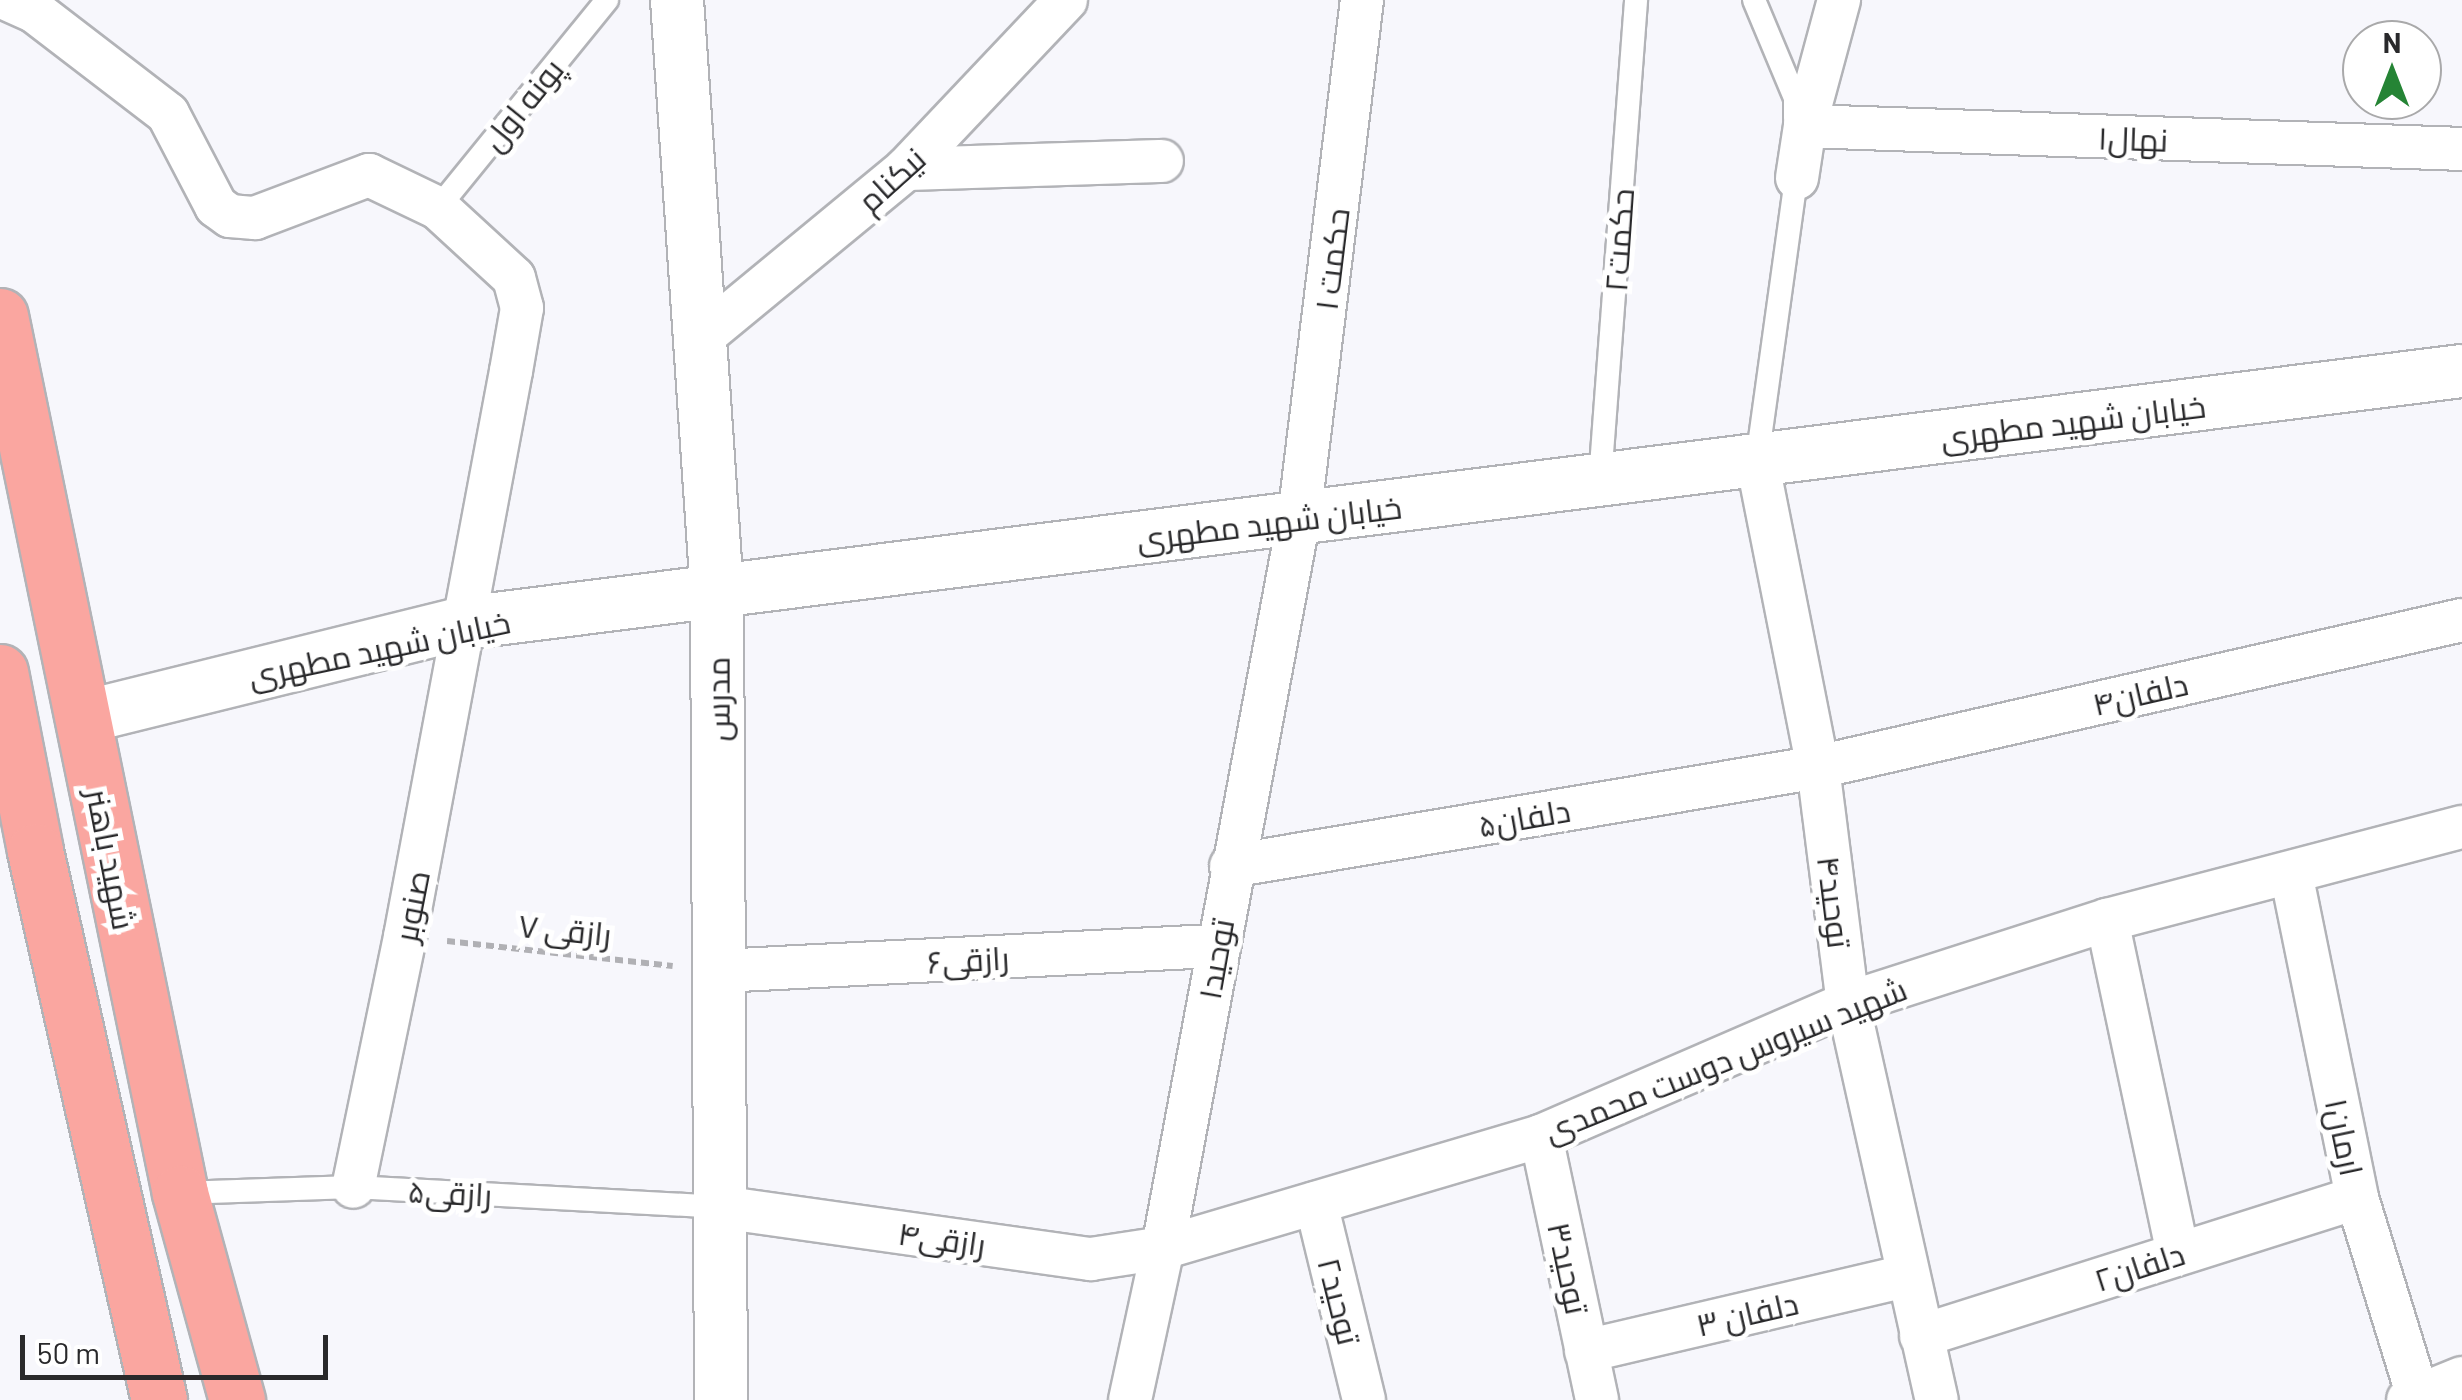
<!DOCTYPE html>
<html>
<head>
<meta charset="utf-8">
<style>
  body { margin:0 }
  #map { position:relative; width:2462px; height:1400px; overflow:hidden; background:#f7f7fc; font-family:Barlow,Cairo,sans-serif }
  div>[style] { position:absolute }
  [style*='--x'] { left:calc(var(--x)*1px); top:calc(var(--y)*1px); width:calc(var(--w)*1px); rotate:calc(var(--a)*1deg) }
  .path>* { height:6px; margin-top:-3px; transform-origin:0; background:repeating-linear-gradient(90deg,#b0b0b4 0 8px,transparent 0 13px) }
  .roads { filter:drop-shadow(2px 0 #b2b3b7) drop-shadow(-2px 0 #b2b3b7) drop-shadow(0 2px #b2b3b7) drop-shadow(0 -2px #b2b3b7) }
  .service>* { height:22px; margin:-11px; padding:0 11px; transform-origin:11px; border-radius:11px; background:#fff }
  .minor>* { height:42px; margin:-21px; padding:0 21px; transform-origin:21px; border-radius:21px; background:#fff }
  .tertiary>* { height:52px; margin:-26px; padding:0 26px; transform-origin:26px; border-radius:26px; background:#fff }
  .primary>* { height:55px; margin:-27.5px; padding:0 27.5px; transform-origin:27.5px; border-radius:27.5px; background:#faa6a0 }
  span { translate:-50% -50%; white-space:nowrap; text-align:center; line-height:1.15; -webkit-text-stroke:10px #fff; paint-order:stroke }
  .street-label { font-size:32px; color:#29292b }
  .north { position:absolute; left:2342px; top:20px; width:100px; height:100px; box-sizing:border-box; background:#fff; border:2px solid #a9a9aa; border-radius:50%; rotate:0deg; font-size:28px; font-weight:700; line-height:40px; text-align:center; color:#29292b }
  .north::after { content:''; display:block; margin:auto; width:35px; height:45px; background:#258435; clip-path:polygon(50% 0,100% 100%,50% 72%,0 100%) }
  .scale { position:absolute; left:20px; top:1335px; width:308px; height:45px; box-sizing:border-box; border:5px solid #29292b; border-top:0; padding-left:12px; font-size:30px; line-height:35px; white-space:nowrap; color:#29292b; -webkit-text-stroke:8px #fff; paint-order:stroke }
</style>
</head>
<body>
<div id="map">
  <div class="path">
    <div style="--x:447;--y:941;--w:227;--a:6.3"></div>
  </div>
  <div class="roads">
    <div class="service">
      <div style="--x:1754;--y:0;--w:106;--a:67.3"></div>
      <div style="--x:1795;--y:98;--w:20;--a:90"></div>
      <div style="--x:438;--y:208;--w:268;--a:-50.9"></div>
      <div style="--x:1757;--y:460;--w:293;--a:-82.1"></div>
      <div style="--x:1600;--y:480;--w:481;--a:-85.7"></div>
      <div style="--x:180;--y:1193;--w:173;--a:-2"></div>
      <div style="--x:353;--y:1187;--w:368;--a:3.1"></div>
    </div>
    <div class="minor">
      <div style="--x:9;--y:0;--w:27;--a:24"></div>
      <div style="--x:34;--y:11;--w:169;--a:37.5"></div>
      <div style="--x:168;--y:114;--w:104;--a:62.4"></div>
      <div style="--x:216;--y:206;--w:17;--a:36"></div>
      <div style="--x:230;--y:216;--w:25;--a:5"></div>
      <div style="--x:255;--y:218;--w:122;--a:-20.7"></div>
      <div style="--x:369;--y:175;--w:76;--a:25.6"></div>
      <div style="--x:438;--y:208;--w:103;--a:42.6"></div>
      <div style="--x:514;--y:278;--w:31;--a:75"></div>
      <div style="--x:522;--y:308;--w:64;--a:99.9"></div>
      <div style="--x:511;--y:371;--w:576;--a:100.61"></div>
      <div style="--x:405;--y:937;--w:255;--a:101.7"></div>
      <div style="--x:1805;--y:126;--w:657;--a:2"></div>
      <div style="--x:906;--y:169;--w:256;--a:-1.8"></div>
      <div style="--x:1797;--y:178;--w:53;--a:-81.3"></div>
      <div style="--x:1805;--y:126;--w:131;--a:-74.9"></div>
      <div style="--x:700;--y:339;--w:267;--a:-39.5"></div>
      <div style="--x:906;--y:169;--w:233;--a:-46.6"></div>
      <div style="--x:1757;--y:460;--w:313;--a:78.8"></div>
      <div style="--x:1818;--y:767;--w:238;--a:82.8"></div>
      <div style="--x:1848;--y:1003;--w:407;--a:77.4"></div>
      <div style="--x:1231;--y:866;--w:595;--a:-9.57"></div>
      <div style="--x:1818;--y:767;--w:661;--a:-12.86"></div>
      <div style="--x:2291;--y:873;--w:332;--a:78.5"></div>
      <div style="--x:2357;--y:1198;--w:207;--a:72.9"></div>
      <div style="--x:2107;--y:920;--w:340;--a:78"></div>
      <div style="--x:719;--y:971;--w:499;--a:-2.9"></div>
      <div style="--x:1541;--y:1136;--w:270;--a:78"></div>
      <div style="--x:1316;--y:1203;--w:203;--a:76.3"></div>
      <div style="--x:720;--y:1207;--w:375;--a:8"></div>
      <div style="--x:1091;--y:1259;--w:73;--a:-8.7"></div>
      <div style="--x:1163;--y:1248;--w:394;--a:-16.5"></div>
      <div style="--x:1541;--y:1136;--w:335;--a:-23.4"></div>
      <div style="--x:1848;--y:1003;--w:272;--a:-17.8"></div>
      <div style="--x:2107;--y:920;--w:367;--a:-14.7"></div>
      <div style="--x:1921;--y:1336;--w:457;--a:-17.6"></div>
      <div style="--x:1586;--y:1351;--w:330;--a:-13.2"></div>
      <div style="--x:1130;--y:1400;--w:156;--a:-77.8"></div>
      <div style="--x:1163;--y:1248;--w:743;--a:-79.45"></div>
      <div style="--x:1299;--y:518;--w:522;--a:-83.07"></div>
      <div style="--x:2408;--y:1400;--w:58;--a:-22.2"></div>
    </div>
    <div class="tertiary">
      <div style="--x:677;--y:0;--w:593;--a:86.13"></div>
      <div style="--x:717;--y:592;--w:808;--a:89.72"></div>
      <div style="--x:84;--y:717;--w:391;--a:-13.9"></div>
      <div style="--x:464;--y:623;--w:2014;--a:-7.19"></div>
    </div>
    <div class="primary">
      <div style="--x:0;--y:316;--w:895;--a:78.4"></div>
      <div style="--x:180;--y:1193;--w:215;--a:74.6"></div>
      <div style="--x:0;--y:672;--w:182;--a:78.9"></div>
      <div style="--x:35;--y:851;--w:563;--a:77.27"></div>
    </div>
  </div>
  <div class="street-label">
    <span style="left:522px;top:104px;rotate:-51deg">پونه اول</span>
    <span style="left:2133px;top:138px;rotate:2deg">نهال۱</span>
    <span style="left:891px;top:179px;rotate:-42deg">نیکنام</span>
    <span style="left:1618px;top:240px;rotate:-86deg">حکمت۲</span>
    <span style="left:1331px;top:259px;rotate:-83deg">حکمت ۱</span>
    <span style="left:2073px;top:421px;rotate:-7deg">خیابان شهید مطهری</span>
    <span style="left:1269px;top:522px;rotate:-7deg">خیابان شهید مطهری</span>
    <span style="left:379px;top:648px;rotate:-12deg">خیابان شهید مطهری</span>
    <span style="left:2140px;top:693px;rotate:-13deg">دلفان۴</span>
    <span style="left:717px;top:699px;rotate:-90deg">مدرس</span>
    <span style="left:1524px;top:817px;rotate:-10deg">دلفان۵</span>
    <span style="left:112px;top:859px;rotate:79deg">شهید باهنر</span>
    <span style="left:1835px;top:902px;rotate:83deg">توحید۴</span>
    <span style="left:411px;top:906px;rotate:-79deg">صنوبر</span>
    <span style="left:565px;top:929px;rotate:6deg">رازقی ۷</span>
    <span style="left:968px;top:959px;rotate:-3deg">رازقی۶</span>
    <span style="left:1215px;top:959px;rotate:-80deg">توحید۱</span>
    <span style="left:1725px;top:1059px;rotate:-22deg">شهید سیروس دوست محمدی</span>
    <span style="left:2345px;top:1137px;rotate:78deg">ارمان۱</span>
    <span style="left:450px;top:1192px;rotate:3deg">رازقی۵</span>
    <span style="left:942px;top:1238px;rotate:8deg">رازقی۴</span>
    <span style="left:2139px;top:1266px;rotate:-18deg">دلفان۲</span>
    <span style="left:1569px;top:1268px;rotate:78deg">توحید۳</span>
    <span style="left:1340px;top:1301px;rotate:76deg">توحید۲</span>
    <span style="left:1747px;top:1313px;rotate:-13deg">دلفان ۳</span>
  </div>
  <div class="north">N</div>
  <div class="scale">50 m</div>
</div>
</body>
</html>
